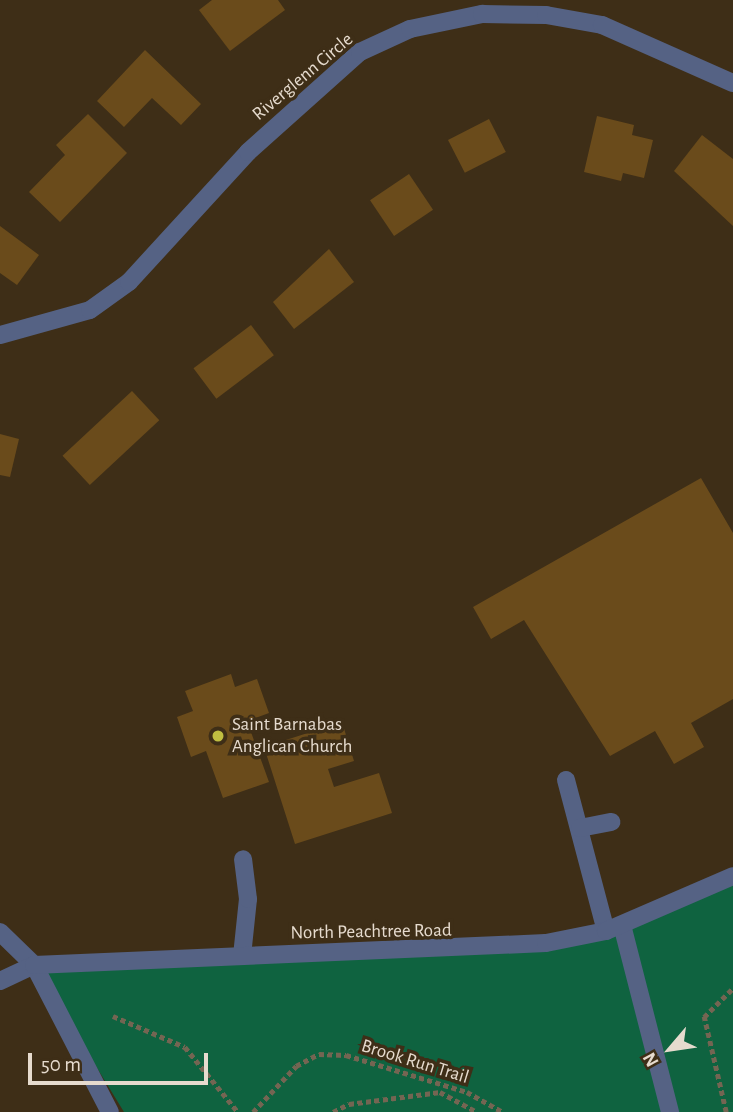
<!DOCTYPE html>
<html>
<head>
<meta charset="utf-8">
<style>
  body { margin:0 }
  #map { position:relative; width:733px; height:1112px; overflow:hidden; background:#3e2e17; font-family:"Alegreya Sans",sans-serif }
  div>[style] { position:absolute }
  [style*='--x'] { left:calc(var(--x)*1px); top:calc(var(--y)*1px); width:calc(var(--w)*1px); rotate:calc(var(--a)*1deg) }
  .green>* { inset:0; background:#0f6340 }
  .building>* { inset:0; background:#6a4b1b; transform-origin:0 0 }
  .path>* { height:4.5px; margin-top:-2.25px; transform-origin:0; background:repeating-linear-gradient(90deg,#746552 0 5px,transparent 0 8.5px) }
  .minor>* { height:18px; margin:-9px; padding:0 9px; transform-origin:9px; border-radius:9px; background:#556284 }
  .dots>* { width:19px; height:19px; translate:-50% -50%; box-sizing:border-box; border:4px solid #3e2e17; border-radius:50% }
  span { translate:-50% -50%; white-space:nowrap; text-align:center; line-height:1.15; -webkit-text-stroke:7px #3e2e17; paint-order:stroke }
  .street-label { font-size:19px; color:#e6dbce }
  .poi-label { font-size:19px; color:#e6dbce }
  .left { translate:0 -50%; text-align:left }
  .north { position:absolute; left:635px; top:1014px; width:70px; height:70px; -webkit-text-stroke:5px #3e2e17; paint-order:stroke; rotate:241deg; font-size:19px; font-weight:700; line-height:28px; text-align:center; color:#e6dbce }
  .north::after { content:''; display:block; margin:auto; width:24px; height:32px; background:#e6dbce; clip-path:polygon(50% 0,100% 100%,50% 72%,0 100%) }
  .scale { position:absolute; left:28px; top:1053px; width:180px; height:32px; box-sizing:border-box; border:4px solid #e6dbce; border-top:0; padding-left:9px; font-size:21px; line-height:24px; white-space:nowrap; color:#e6dbce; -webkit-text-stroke:5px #3e2e17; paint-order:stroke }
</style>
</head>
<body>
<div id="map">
  <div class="green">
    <div style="clip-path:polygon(733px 882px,733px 1112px,124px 1112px,34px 965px,384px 955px,622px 925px)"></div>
  </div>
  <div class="building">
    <div style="clip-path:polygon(212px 0,278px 0,285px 10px,230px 51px,199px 10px)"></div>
    <div style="clip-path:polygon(145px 50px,201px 104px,181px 125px,152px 98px,124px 127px,97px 101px)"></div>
    <div style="clip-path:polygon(88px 114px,127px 153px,60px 222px,29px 192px,65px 155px,56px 145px)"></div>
    <div style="clip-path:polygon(597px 116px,634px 125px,632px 135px,653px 140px,644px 178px,623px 173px,621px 181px,584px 172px)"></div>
    <div style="left:489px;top:119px;width:37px;height:46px;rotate:63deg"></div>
    <div style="clip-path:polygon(702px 135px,733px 159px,733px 226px,674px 171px)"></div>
    <div style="left:409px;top:174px;width:43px;height:47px;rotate:56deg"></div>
    <div style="clip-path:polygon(0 226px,39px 255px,17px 285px,0 273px)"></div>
    <div style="clip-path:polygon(329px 249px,354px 282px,294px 329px,273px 302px)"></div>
    <div style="left:251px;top:325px;width:38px;height:72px;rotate:53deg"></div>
    <div style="left:132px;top:391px;width:40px;height:95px;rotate:47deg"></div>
    <div style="clip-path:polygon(0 434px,19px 439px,10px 477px,0 475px)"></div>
    <div style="clip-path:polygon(701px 478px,733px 533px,733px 699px,691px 723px,704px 747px,674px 764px,655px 731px,610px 756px,524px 620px,491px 639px,473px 607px)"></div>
    <div style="clip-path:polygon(231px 674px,235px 687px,257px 679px,269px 713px,247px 721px,269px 782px,223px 798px,206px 751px,191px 757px,177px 717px,193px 711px,185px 691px)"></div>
    <div style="clip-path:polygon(342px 722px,354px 761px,328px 769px,334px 787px,379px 773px,392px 813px,295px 844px,264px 747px)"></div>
  </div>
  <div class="path">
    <div style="--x:113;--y:1016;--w:78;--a:23.3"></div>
    <div style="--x:185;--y:1047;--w:84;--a:50.8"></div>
    <div style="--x:253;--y:1112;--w:63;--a:-46.9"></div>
    <div style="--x:296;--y:1066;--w:26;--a:-28"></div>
    <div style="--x:319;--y:1054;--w:27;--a:2"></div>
    <div style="--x:346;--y:1055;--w:127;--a:17"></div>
    <div style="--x:467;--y:1092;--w:41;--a:29.1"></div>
    <div style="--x:333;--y:1112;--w:18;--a:-27"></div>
    <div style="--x:349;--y:1104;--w:92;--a:-7.5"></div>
    <div style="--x:440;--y:1092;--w:42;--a:28.4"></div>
    <div style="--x:726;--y:1112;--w:98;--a:-103"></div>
    <div style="--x:704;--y:1017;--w:41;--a:-45"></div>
  </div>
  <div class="minor">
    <div style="--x:0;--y:335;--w:93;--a:-15.5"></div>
    <div style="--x:90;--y:310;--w:48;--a:-35.7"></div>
    <div style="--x:129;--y:282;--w:176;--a:-47.5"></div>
    <div style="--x:248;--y:152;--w:150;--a:-41.8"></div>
    <div style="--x:360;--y:52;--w:55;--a:-24.7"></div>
    <div style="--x:410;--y:29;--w:74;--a:-11.8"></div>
    <div style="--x:482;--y:14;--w:64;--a:0.9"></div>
    <div style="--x:546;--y:15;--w:57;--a:10.1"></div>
    <div style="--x:602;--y:25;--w:143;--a:23.9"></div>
    <div style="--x:566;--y:780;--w:156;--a:75.2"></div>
    <div style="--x:580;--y:828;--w:32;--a:-11"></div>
    <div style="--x:622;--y:925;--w:193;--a:75.6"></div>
    <div style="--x:0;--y:932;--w:47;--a:44.1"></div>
    <div style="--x:34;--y:965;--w:165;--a:62.7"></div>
    <div style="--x:242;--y:956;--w:57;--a:-84"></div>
    <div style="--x:248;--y:899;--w:40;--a:-97.1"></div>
    <div style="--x:0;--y:981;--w:38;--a:-25"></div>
    <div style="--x:34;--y:965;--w:512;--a:-2.46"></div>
    <div style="--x:546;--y:943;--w:61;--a:-11.3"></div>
    <div style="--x:606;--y:931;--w:138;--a:-23.4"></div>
  </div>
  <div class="dots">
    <div style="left:218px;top:736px;background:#c0be41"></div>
  </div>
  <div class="street-label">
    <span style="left:303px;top:77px;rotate:-40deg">Riverglenn Circle</span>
    <span style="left:371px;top:932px;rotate:-1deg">North Peachtree Road</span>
    <span style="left:415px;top:1062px;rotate:17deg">Brook Run Trail</span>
  </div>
  <div class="poi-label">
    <span class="left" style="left:232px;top:736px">Saint Barnabas<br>Anglican Church</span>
  </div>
  <div class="north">N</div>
  <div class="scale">50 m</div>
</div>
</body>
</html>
